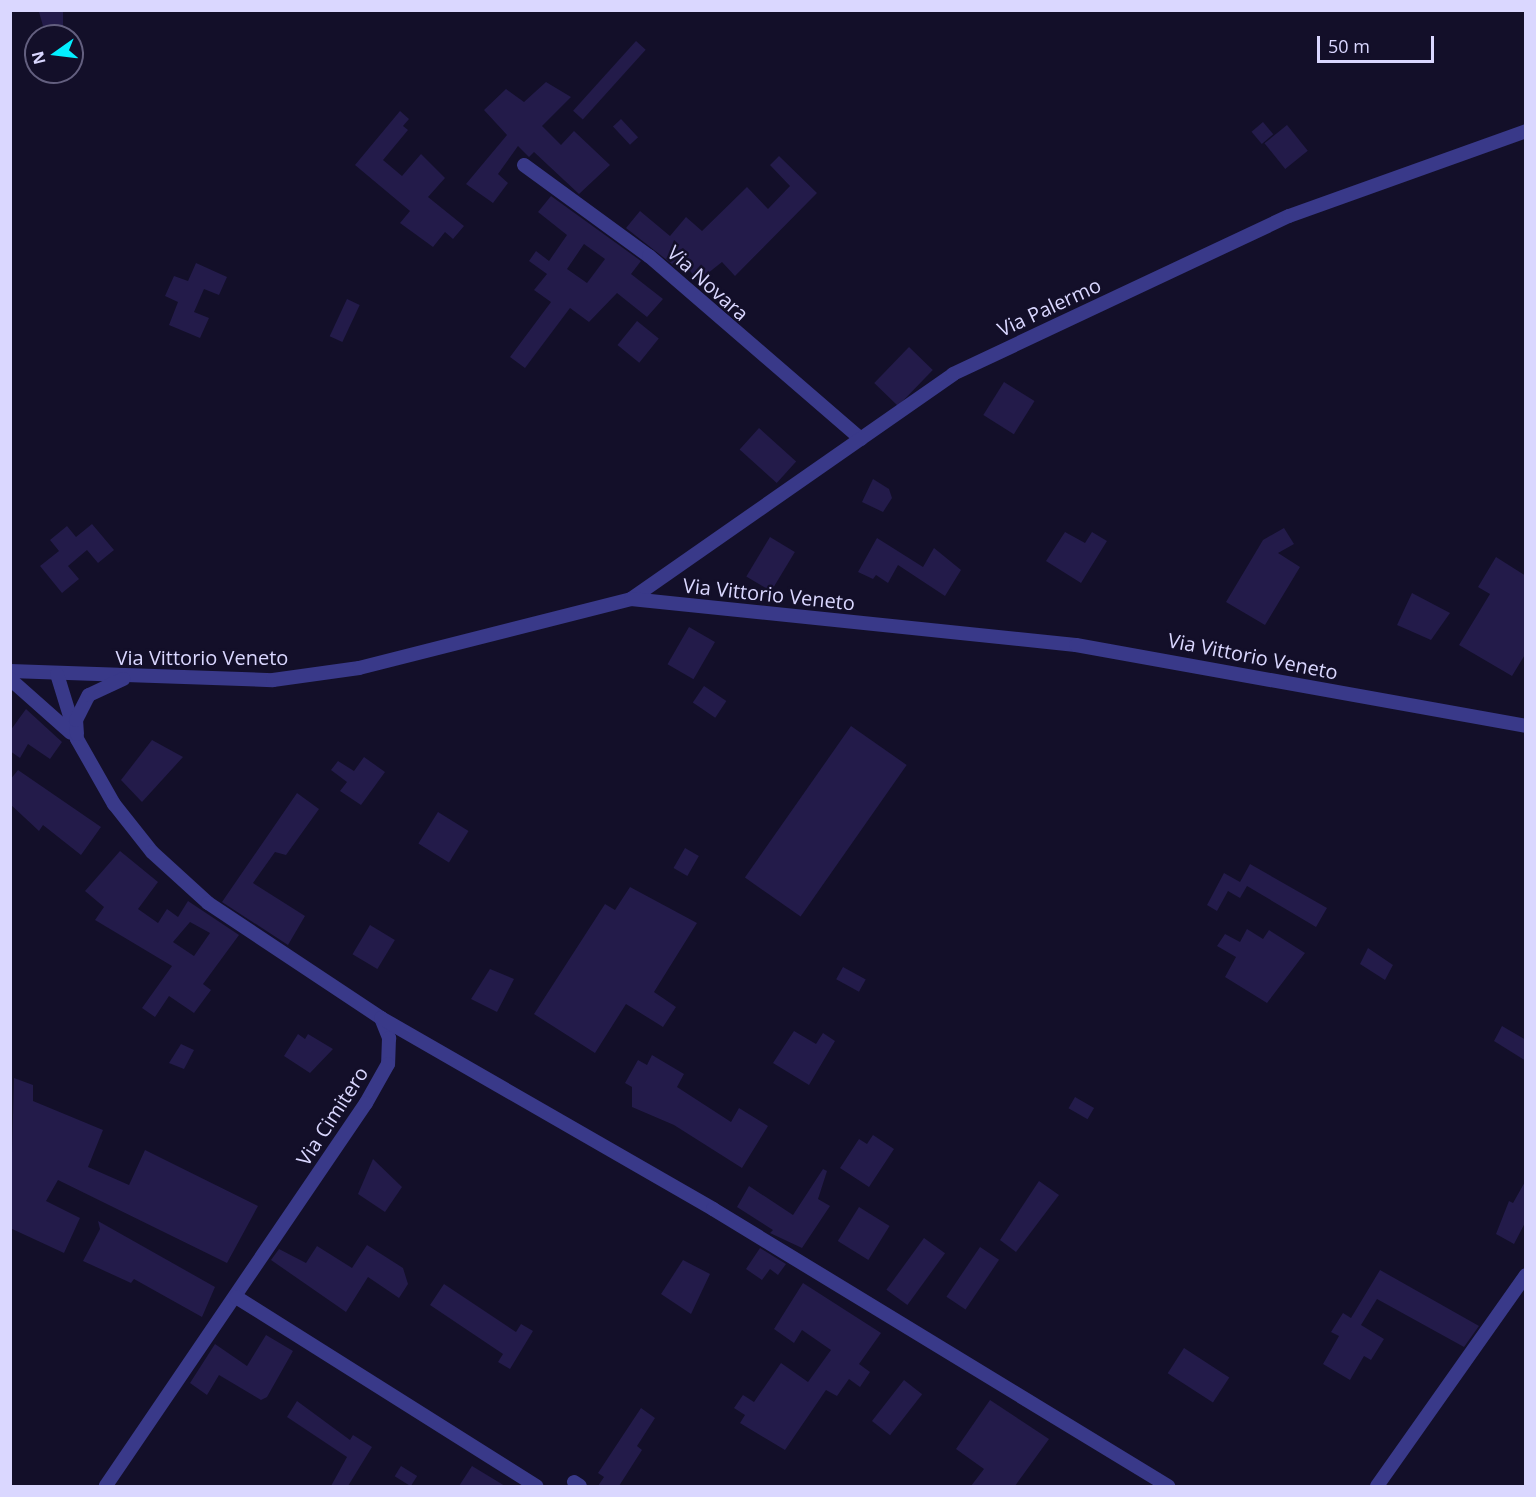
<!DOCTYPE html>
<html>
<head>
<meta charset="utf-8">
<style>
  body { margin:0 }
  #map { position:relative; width:1536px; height:1497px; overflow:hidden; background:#130f29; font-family:"Open Sans",sans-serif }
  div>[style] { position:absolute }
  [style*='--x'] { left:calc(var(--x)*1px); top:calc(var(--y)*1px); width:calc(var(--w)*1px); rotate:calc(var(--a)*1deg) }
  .building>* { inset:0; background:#231b4a; transform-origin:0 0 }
  .minor>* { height:14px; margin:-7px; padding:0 7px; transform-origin:7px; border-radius:7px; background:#393989 }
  span { translate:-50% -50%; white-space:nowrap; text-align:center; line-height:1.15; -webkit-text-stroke:5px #130f29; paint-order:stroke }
  .street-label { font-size:20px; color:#dad7ff }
  .frame { position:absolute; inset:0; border:12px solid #dad7ff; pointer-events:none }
  .north { position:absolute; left:24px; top:24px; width:60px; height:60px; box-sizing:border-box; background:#130f29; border:2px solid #635f7f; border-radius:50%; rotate:256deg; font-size:16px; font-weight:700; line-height:24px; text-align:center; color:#dad7ff }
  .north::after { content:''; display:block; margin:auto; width:21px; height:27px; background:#03efff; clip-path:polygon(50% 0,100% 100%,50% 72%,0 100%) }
  .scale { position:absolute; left:1317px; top:36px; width:117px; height:27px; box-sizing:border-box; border:3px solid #dad7ff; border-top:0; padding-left:8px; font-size:18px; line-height:21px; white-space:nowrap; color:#dad7ff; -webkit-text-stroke:4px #130f29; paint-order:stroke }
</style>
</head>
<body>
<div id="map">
  <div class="building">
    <div style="clip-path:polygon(63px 11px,63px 26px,43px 26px,39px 12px)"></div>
    <div style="left:636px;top:41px;width:13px;height:94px;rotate:42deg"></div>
    <div style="clip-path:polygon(546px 82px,571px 97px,542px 126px,561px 145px,574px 131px,610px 165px,579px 194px,534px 152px,529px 157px,518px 146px,498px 174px,508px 183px,493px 203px,466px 184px,507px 135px,484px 110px,506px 89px,524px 102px)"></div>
    <div style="clip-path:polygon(400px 111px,409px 119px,403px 126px,408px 130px,383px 160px,402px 176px,421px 154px,445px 178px,428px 197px,464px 226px,453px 239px,445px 232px,433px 247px,400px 223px,410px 211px,355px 165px)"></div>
    <div style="left:621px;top:119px;width:25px;height:11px;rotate:47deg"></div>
    <div style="left:1263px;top:122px;width:16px;height:15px;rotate:50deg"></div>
    <div style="left:1287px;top:125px;width:33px;height:29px;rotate:51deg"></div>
    <div style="clip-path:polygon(779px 156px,817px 193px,735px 276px,722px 262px,698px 281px,687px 267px,682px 272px,626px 228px,640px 211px,670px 236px,686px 217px,702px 231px,747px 187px,768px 209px,790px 186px,770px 165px)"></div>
    <div style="clip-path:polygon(evenodd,551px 196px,641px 261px,631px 274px,663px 299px,647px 317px,617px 293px,589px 322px,570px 308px,525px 368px,510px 357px,551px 302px,534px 290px,547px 274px,529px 261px,536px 251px,549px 261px,567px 235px,538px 212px,551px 196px,584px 244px,605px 259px,587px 283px,567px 269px,584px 244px)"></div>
    <div style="clip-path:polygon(196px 263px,227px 277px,219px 295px,204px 289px,194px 312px,209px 318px,200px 338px,169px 325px,178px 302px,165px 296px,174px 276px,188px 281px)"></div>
    <div style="left:347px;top:299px;width:14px;height:41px;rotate:25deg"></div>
    <div style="left:637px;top:321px;width:28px;height:31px;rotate:39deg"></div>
    <div style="left:909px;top:347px;width:33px;height:50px;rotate:44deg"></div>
    <div style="left:1004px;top:382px;width:36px;height:39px;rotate:32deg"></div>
    <div style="left:759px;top:428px;width:50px;height:29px;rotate:42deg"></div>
    <div style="clip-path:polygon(873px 479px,889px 489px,892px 498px,883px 512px,862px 502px)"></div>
    <div style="clip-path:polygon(92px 524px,114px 550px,98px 563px,87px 550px,68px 566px,79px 579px,62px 593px,40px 566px,59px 551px,50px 540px,67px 526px,76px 537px)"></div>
    <div style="clip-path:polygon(1284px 528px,1294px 544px,1278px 553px,1300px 567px,1265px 625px,1226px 602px,1263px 540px)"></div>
    <div style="clip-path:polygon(1065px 532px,1085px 543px,1092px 532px,1107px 541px,1081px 583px,1046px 561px)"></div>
    <div style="left:770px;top:537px;width:29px;height:46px;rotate:31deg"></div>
    <div style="clip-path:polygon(877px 538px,923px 567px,934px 548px,961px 570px,945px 596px,898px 565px,888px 583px,876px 575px,873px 579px,858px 572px)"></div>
    <div style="clip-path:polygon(1496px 557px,1526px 576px,1526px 653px,1512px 676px,1459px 645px,1490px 594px,1478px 587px)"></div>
    <div style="clip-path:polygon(1412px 593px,1450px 613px,1431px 640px,1397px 625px)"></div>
    <div style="left:689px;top:627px;width:30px;height:43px;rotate:30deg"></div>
    <div style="left:704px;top:686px;width:27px;height:20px;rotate:34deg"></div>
    <div style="clip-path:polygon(26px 709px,62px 742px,50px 759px,28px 744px,20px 758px,10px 751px,10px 731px)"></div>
    <div style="left:851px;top:726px;width:68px;height:185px;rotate:35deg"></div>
    <div style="clip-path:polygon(152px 740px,183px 757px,142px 802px,121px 780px)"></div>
    <div style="clip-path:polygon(364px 757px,385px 772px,361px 805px,340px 791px,347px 782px,331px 770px,338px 761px,354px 771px)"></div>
    <div style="clip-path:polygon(18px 770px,101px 827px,81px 855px,43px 825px,39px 831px,10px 804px,10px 780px)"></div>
    <div style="clip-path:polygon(297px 793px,319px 809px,286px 855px,275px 852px,253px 883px,305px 916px,288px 945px,222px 902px)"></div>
    <div style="left:438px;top:812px;width:36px;height:37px;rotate:32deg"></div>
    <div style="left:685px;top:848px;width:16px;height:23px;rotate:30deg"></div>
    <div style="clip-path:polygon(evenodd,120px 851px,158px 882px,138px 909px,158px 923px,167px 909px,178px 917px,188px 901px,239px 935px,203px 984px,211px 990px,194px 1013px,169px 996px,155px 1017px,142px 1008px,172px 966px,95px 920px,104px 907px,85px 891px,120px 851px,190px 922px,210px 933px,194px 956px,173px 942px,190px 922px)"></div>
    <div style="clip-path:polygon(1250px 864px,1327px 908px,1316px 927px,1247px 886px,1240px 898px,1228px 891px,1217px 911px,1207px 905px,1224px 873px,1240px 882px)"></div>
    <div style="clip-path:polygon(630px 887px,697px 923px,654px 992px,676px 1007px,663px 1027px,626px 1004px,595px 1053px,534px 1014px,605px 904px,615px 910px)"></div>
    <div style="left:370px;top:925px;width:29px;height:34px;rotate:31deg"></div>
    <div style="clip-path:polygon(1247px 929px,1263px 939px,1269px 930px,1305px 953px,1267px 1003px,1225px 977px,1236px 957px,1217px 946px,1225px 934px,1240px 942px)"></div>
    <div style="clip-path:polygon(1368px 948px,1393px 965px,1385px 980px,1360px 964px)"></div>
    <div style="left:843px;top:967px;width:26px;height:14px;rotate:29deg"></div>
    <div style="clip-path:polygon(490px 969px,514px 979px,497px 1012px,471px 999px)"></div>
    <div style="clip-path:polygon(1502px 1026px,1526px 1040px,1526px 1061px,1494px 1041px)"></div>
    <div style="clip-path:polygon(794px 1031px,816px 1044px,823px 1033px,835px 1041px,809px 1085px,773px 1063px)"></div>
    <div style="clip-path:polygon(298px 1034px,305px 1039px,308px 1034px,333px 1049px,310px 1073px,284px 1056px)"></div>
    <div style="clip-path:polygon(181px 1044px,194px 1050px,184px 1069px,169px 1063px)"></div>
    <div style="clip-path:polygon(652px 1055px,684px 1074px,677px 1087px,731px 1122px,739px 1108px,768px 1126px,742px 1168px,674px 1125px,632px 1107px,632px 1087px,625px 1083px,638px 1060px,647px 1065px)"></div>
    <div style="clip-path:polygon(14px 1078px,33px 1085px,33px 1101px,103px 1130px,88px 1167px,129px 1185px,145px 1150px,258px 1206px,227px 1263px,58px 1180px,46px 1201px,80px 1218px,64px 1253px,10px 1228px)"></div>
    <div style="left:1075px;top:1097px;width:22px;height:13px;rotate:30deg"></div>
    <div style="clip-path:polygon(873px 1135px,894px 1149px,869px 1187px,840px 1168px,859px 1139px,867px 1144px)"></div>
    <div style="clip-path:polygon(373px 1159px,402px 1187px,385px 1212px,358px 1194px)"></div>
    <div style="clip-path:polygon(823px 1169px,827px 1171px,818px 1199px,830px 1206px,802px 1248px,770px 1233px,773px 1230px,737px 1207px,749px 1186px,793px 1215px)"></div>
    <div style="clip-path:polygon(1526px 1180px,1526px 1221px,1514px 1244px,1496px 1234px,1509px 1201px,1513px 1203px)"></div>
    <div style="clip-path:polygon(1039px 1181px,1059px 1195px,1016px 1252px,1000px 1240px)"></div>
    <div style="left:859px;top:1207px;width:36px;height:40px;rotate:32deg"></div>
    <div style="clip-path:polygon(98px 1221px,215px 1287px,202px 1317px,134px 1279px,131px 1283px,83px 1261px,100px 1229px)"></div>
    <div style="left:924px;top:1238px;width:26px;height:64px;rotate:36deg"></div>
    <div style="clip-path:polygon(367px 1245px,403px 1268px,408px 1284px,399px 1298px,368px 1277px,346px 1312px,271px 1260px,279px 1249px,306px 1263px,317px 1246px,352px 1268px)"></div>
    <div style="left:980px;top:1247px;width:23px;height:60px;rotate:34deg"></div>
    <div style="clip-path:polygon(760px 1248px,786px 1264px,778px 1275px,770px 1269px,762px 1280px,746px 1269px)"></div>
    <div style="clip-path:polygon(683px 1260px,710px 1274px,691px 1314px,661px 1294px)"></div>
    <div style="clip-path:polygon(1380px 1270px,1479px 1326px,1464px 1347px,1377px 1299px,1361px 1325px,1384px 1339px,1371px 1360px,1364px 1356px,1350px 1380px,1323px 1364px,1339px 1336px,1331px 1332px,1343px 1313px,1351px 1318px)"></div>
    <div style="clip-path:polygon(803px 1283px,881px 1333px,859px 1364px,870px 1372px,860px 1387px,849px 1379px,837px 1396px,826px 1390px,785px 1450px,740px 1423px,745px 1415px,734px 1408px,743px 1395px,754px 1402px,781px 1363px,808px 1382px,831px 1350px,802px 1330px,794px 1343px,774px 1329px)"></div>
    <div style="clip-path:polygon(444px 1284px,516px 1332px,521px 1324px,533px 1331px,510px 1369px,498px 1362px,503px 1354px,430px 1305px)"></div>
    <div style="clip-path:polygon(266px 1335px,293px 1351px,267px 1397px,261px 1400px,219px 1375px,207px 1395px,190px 1383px,215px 1344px,247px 1366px)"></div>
    <div style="left:1184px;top:1348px;width:54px;height:30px;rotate:33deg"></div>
    <div style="left:904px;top:1380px;width:23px;height:52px;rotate:38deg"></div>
    <div style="clip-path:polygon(990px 1400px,1049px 1439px,1015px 1486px,971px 1486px,984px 1469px,956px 1449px)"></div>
    <div style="clip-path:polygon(297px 1401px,350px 1440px,353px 1435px,372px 1447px,348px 1486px,331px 1486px,347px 1457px,287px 1417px)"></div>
    <div style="clip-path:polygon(641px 1408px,655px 1418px,637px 1446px,642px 1450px,619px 1486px,598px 1486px,604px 1477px,598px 1473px)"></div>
    <div style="left:401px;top:1466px;width:19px;height:12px;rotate:32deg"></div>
    <div style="clip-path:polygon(472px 1466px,505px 1486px,459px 1486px)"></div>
  </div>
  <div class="minor">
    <div style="--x:524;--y:165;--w:155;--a:36.1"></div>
    <div style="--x:649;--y:256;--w:280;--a:40.8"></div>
    <div style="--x:631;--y:599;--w:393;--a:-34.9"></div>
    <div style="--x:953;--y:374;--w:371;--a:-25.2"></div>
    <div style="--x:1289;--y:216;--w:252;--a:-19.7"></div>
    <div style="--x:10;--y:671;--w:263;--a:2"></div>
    <div style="--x:273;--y:680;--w:87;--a:-7.9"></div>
    <div style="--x:359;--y:668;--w:281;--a:-14.2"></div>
    <div style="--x:631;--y:599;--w:447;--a:5.9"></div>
    <div style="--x:1076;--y:645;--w:457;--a:10.2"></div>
    <div style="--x:57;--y:674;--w:68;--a:72.9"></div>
    <div style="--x:77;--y:739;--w:75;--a:60.4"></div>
    <div style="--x:114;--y:804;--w:61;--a:51.6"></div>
    <div style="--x:152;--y:852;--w:76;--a:42.3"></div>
    <div style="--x:208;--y:903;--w:208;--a:33.6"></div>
    <div style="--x:381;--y:1018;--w:22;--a:68"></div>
    <div style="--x:389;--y:1038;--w:26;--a:92"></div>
    <div style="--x:388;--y:1064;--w:45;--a:119.4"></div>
    <div style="--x:366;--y:1103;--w:463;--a:124.2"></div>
    <div style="--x:10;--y:679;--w:81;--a:41.5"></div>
    <div style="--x:77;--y:734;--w:14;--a:-94"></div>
    <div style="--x:76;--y:720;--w:28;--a:-63"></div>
    <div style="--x:89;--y:695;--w:38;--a:-25"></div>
    <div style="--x:381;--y:1018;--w:383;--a:29.9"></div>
    <div style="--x:713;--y:1209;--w:533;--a:31.33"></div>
    <div style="--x:236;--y:1297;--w:355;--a:32.2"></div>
    <div style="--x:574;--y:1482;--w:7;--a:34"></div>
    <div style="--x:1377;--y:1486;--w:258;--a:-54.8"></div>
  </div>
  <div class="street-label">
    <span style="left:708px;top:283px;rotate:42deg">Via Novara</span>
    <span style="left:1049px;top:307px;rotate:-25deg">Via Palermo</span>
    <span style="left:769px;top:594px;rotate:6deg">Via Vittorio Veneto</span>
    <span style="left:1253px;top:656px;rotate:11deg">Via Vittorio Veneto</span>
    <span style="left:202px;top:657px">Via Vittorio Veneto</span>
    <span style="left:332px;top:1116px;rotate:-57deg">Via Cimitero</span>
  </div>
  <div class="frame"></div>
  <div class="north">N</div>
  <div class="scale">50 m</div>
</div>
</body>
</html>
